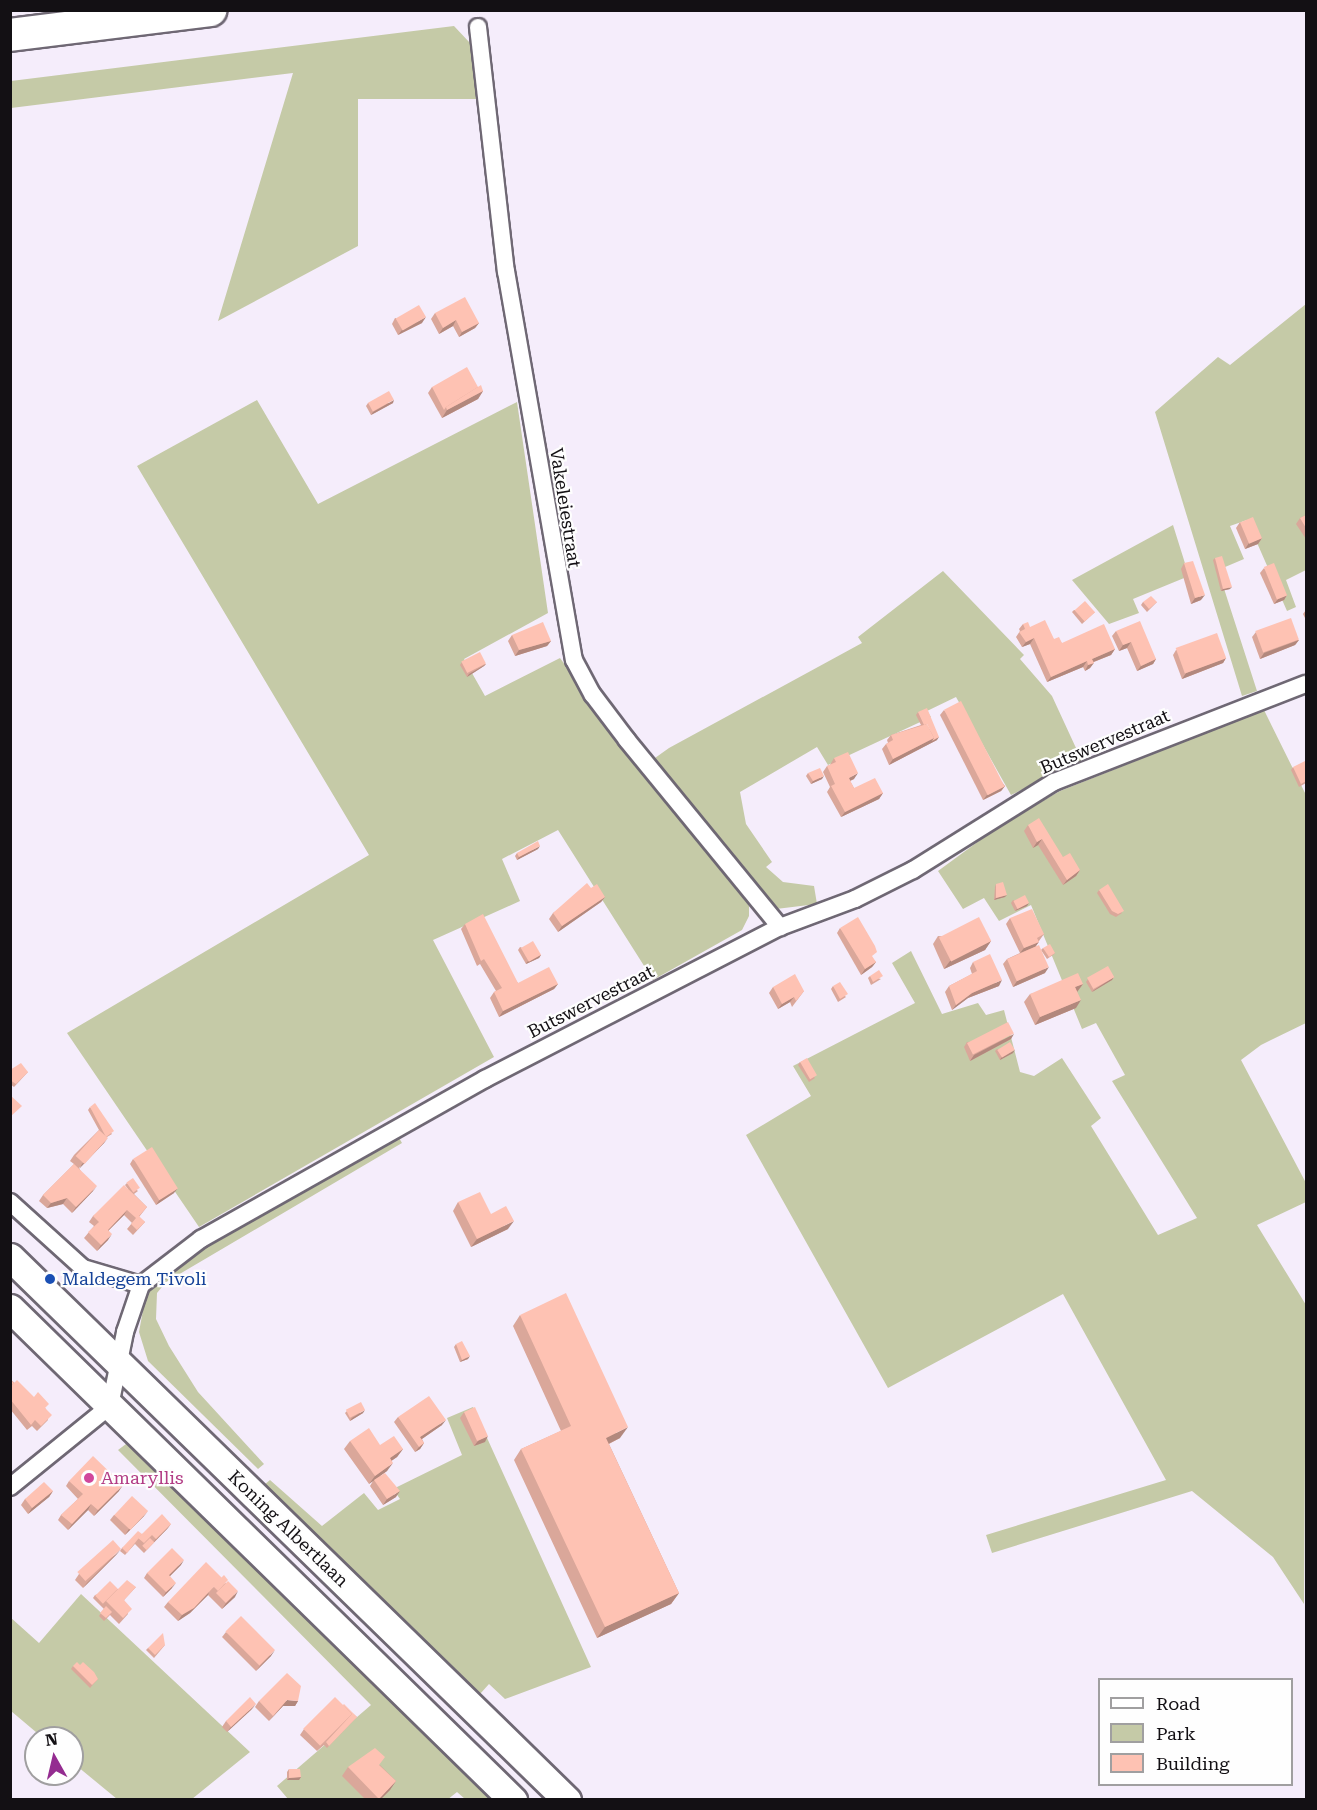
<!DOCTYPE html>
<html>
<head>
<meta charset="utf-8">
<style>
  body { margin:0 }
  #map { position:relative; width:1317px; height:1810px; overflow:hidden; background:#f5edfb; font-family:"Roboto Serif",serif }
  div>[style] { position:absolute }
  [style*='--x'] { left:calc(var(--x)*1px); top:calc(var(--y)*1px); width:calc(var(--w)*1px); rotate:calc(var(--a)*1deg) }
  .green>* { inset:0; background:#c5caa7 }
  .roads { filter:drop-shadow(2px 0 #6f6874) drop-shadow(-2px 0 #6f6874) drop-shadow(0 2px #6f6874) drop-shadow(0 -2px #6f6874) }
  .street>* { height:16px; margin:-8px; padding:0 8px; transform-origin:8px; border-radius:8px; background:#fff }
  .primary>* { height:27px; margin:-13.5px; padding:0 13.5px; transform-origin:13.5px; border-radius:13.5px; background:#fff }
  .highway>* { height:32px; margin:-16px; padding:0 16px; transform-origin:16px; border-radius:16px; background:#fff }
  .wall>* { inset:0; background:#daa79a }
  .shaded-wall>* { inset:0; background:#b2887d }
  .building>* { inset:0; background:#fec2b3; transform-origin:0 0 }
  .dots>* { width:16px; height:16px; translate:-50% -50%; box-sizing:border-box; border:3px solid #fefefe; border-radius:50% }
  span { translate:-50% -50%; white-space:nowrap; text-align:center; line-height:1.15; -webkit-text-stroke:4.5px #fefefe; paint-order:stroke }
  .street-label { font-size:18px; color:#131014 }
  .transit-label { font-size:18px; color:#164399 }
  .left { translate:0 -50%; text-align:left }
  .hotel-label { font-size:18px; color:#b23c85 }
  .frame { position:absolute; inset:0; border:12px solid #131014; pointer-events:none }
  .legend { position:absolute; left:1098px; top:1678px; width:195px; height:108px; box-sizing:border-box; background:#fefefe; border:2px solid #a09fa0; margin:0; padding:8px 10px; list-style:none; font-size:18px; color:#131014 }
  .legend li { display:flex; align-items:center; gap:12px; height:30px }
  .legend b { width:30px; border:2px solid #a09fa0 }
  .north { position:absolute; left:24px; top:1726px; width:60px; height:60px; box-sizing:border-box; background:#fefefe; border:2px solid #a09fa0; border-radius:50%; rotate:352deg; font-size:16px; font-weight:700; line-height:24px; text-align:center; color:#131014 }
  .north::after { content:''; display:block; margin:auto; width:21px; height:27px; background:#942c90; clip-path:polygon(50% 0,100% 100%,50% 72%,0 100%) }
</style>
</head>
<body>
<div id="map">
  <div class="green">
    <div style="clip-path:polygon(454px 26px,470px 43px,477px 99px,358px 99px,358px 246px,218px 321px,293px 73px,11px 108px,11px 81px)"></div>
    <div style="clip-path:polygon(1306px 304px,1306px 570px,1286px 580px,1296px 607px,1287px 611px,1247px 520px,1230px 526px,1244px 559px,1218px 570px,1257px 691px,1242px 696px,1155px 412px,1218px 357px,1230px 365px)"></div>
    <div style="clip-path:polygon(257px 400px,318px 504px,517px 402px,548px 613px,464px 659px,485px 696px,560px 658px,641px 768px,669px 748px,862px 643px,858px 637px,943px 571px,1024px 655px,1020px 659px,1052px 696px,1082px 761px,1011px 795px,956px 697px,927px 711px,931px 717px,828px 765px,817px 747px,740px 792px,746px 824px,772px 862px,766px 867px,783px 882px,814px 886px,817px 904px,776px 909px,707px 825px,693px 834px,741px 892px,749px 906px,749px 916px,742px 930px,653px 980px,558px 830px,502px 859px,520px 901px,433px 940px,494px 1057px,199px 1227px,67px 1033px,369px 855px,137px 466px)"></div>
    <div style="clip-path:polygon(1173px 525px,1189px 576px,1133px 599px,1139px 613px,1109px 624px,1072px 580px)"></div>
    <div style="clip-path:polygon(1264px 710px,1306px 795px,1306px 1023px,1261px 1045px,1241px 1060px,1306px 1183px,1306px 1202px,1257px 1225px,1306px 1305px,1304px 1604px,1273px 1557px,1192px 1491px,992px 1553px,986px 1535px,1166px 1480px,1063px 1294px,888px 1388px,746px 1135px,811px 1096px,793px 1066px,915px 1003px,892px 963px,911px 951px,942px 1014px,978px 1003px,986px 1015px,1004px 1010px,1020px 1072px,1034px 1076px,1062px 1058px,1101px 1118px,1091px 1126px,1158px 1235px,1197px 1218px,1112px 1081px,1125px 1075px,1096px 1023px,1082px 1029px,1031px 905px,999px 921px,984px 898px,963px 909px,938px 871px,998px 827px,1060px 791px)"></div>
    <div style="clip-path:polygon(398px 1136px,402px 1143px,166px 1282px,157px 1293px,156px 1319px,169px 1346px,198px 1392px,264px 1464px,258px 1469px,148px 1361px,139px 1332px,145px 1299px,152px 1286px,204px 1245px)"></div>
    <div style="clip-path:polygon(473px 1407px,591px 1667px,505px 1699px,489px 1684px,480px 1694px,264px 1485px,270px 1480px,322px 1526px,364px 1493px,378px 1510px,400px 1499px,393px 1489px,462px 1455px,447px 1418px)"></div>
    <div style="clip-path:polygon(130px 1441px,490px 1799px,465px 1799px,457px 1792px,447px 1800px,288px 1799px,277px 1786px,371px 1705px,118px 1450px)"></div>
    <div style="clip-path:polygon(81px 1594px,250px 1752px,192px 1799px,117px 1799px,72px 1762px,72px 1738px,43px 1738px,11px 1711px,10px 1617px,39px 1643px)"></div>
  </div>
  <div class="roads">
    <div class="street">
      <div style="--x:478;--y:27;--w:246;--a:83.5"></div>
      <div style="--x:506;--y:271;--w:395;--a:80.1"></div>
      <div style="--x:574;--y:660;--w:40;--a:62"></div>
      <div style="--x:593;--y:695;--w:56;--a:52.9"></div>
      <div style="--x:627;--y:740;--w:242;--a:50.7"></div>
      <div style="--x:10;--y:1202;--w:98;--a:42.1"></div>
      <div style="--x:83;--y:1268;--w:60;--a:16.3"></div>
      <div style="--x:10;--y:1487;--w:129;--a:-39"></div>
      <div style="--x:110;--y:1406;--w:76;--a:-78.5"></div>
      <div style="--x:125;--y:1332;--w:50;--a:-71.2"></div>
      <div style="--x:141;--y:1285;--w:76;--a:-37.5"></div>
      <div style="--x:201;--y:1239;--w:326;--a:-29.4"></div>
      <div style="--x:485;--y:1079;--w:332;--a:-27.3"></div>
      <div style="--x:780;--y:927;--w:80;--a:-20.5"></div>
      <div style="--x:855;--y:899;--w:65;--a:-26.6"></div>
      <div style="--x:913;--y:870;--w:166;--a:-32"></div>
      <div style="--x:1054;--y:782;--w:270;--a:-21.3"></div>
    </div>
    <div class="primary">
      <div style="--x:10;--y:1257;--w:778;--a:44.27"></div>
      <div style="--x:10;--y:1308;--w:704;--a:44.37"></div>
    </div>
    <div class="highway">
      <div style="--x:10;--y:35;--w:202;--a:-7.1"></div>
    </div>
  </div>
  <div class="wall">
    <div style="clip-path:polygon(435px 313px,479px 323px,475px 328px,459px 337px,453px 326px,439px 334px,431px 319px)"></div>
    <div style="clip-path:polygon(395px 318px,422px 323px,398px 335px,392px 324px)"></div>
    <div style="clip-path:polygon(432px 387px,478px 387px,483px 391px,478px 399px,442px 418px,428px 393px)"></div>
    <div style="clip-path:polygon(368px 403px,393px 403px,371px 415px,366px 406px)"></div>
    <div style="clip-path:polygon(1306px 515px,1306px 539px,1296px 524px,1300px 518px)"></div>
    <div style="clip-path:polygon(1240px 522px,1262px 538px,1258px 544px,1245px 549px,1236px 528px)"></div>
    <div style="clip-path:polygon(1215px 558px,1230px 589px,1221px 591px,1213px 560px)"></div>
    <div style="clip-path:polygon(1184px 563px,1201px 600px,1191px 604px,1181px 569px)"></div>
    <div style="clip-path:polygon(1264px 568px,1287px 595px,1284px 600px,1274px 604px,1260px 573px)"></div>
    <div style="clip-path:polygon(1143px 602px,1157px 602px,1147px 612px,1141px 605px)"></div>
    <div style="clip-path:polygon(1074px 610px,1095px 612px,1082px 624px,1072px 612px)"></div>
    <div style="clip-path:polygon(1306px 610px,1306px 620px,1303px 614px)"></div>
    <div style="clip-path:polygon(1023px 624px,1062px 643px,1115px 649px,1111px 655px,1094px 662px,1090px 668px,1085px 671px,1083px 667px,1047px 682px,1030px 644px,1022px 647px,1016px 637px,1020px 631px,1019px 629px)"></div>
    <div style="clip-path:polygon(1116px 631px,1156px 659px,1153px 664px,1137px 671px,1127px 648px,1119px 651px,1112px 636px)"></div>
    <div style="clip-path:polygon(1256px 632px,1299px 640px,1295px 645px,1260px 659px,1252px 637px)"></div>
    <div style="clip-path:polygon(512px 635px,551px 641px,547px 646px,515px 656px,508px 641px)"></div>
    <div style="clip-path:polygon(1176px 650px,1226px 658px,1223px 663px,1182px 679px,1173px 655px)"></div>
    <div style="clip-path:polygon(462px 662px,486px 664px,484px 666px,467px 677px,460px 665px)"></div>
    <div style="clip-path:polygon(944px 710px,1005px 786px,1001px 791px,983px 800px,940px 715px)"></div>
    <div style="clip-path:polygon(918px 712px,937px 740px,889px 765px,882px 749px,886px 744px,888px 743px,887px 740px,891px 735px,921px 725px,916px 715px)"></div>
    <div style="clip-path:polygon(834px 758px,854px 779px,850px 781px,854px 788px,883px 793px,879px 799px,841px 817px,827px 792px,830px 787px,823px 772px,827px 766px,830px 765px)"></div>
    <div style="clip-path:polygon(1293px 767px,1306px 783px,1299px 787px,1291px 770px)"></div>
    <div style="clip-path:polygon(808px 773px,822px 779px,811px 784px,806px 776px)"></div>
    <div style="clip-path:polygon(1028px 825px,1063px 857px,1080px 870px,1076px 876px,1063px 885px,1038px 845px,1033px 848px,1024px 831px)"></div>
    <div style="clip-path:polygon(538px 849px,517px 860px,515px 856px,517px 853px)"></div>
    <div style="clip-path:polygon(996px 884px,1005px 897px,994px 900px,995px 887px)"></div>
    <div style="clip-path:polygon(591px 888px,605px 897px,601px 902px,558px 932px,549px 919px,553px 913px)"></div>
    <div style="clip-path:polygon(1099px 890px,1122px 913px,1116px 917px,1110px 914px,1097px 893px)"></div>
    <div style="clip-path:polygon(1013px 900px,1027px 906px,1015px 911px,1011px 903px)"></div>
    <div style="clip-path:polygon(1010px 918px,1044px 934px,1039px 941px,1036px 946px,1045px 973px,1013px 987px,1003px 964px,1007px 959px,1020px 953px,1006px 924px)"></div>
    <div style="clip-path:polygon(465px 924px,518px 983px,558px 984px,554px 989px,499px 1017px,490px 998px,494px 992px,496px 991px,480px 964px,477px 966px,461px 929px)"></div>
    <div style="clip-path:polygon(840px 928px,876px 962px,872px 967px,861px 975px,837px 933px)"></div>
    <div style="clip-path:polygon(938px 936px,991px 941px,985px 950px,944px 969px,933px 944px)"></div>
    <div style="clip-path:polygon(520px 947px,541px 955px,539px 958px,526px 964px,518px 950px)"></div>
    <div style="clip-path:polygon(1043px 948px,1055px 953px,1053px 955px,1047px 959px,1041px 950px)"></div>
    <div style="clip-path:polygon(973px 962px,999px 986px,968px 998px,952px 1010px,945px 992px,949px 986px,972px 974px,970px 968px)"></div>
    <div style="clip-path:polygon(870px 976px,881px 979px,871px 985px,868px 978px)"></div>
    <div style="clip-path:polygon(1114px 977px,1112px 980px,1092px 992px,1086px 982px,1088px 979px)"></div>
    <div style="clip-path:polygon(1083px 984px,1077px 992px,1076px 1008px,1035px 1025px,1024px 1002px,1030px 994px)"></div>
    <div style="clip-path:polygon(833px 986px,846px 997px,838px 1002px,831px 989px)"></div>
    <div style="clip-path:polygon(773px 987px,804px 991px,792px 1007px,790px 1002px,778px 1009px,769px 993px)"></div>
    <div style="clip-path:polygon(1011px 1039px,970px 1061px,964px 1047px,967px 1042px)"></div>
    <div style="clip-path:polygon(997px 1049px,1013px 1053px,1000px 1060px,995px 1051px)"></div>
    <div style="clip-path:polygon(800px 1062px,815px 1078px,809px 1082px,798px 1065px)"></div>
    <div style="clip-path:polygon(10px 1070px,28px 1072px,14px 1087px,10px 1084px)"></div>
    <div style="clip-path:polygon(90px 1107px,112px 1134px,107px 1137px,104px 1143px,79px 1168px,93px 1191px,72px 1213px,63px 1204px,47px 1208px,39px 1201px,43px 1195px,74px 1164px,70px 1161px,74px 1155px,99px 1130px,88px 1110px)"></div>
    <div style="clip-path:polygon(133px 1159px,174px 1193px,156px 1205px,130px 1164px)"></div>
    <div style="clip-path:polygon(127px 1183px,138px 1191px,134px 1194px,147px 1207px,139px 1217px,145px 1222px,133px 1235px,127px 1229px,132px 1223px,124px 1215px,109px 1230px,108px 1240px,97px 1251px,84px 1238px,94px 1226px,89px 1222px,93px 1216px,128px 1189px,125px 1185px)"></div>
    <div style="clip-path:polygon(458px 1202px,508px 1229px,471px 1247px,453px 1211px)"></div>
    <div style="clip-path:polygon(520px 1315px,620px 1438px,609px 1444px,679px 1593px,671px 1604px,597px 1638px,514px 1460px,521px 1449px,561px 1431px,513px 1326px)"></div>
    <div style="clip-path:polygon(456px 1344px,468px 1359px,460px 1362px,454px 1347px)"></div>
    <div style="clip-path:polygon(10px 1379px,46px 1409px,48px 1420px,37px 1431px,32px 1426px,27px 1430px,10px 1409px)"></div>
    <div style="clip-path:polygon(347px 1411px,363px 1413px,350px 1421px,345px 1413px)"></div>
    <div style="clip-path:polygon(464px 1412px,485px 1442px,474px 1446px,460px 1418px)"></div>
    <div style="clip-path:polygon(398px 1417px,442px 1425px,422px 1439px,424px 1443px,420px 1449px,415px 1452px,394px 1422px)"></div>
    <div style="clip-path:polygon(350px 1441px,403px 1449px,397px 1457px,391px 1461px,387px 1471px,380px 1476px,396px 1497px,383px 1505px,370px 1486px,373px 1481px,369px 1484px,344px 1449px)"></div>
    <div style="clip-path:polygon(69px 1481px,119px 1491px,94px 1516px,88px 1510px,68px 1530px,58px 1520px,61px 1515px,78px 1499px,66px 1486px)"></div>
    <div style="clip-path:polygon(53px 1491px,49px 1497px,28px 1514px,21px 1505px,25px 1499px)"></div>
    <div style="clip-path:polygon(114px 1515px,144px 1516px,125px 1535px,110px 1520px)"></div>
    <div style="clip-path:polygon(171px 1524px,167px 1529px,144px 1553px,135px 1544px,125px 1555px,120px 1551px,122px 1548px,142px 1534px)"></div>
    <div style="clip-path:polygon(117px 1554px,83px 1588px,75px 1580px,79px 1574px)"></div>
    <div style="clip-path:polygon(181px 1565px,170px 1576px,172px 1588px,163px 1597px,144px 1578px,147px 1573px)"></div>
    <div style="clip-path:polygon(226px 1583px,235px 1597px,222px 1609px,208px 1595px,190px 1613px,178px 1621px,164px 1607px,168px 1602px)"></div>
    <div style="clip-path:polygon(136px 1587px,124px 1600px,128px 1614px,119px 1624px,110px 1615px,104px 1621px,99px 1616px,104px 1609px,93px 1598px,95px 1595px,118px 1589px)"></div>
    <div style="clip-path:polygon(226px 1632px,271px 1656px,256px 1671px,222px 1637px)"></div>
    <div style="clip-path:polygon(165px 1645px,154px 1658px,146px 1650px,148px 1648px)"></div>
    <div style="clip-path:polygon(73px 1666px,98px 1679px,90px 1688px,71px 1669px)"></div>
    <div style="clip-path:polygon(259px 1701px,298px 1701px,295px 1706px,283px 1706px,269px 1721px,255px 1707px)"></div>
    <div style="clip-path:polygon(343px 1705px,357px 1717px,327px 1748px,324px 1745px,317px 1751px,300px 1735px,304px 1729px)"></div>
    <div style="clip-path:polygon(252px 1709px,227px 1732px,222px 1727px,226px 1721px)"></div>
    <div style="clip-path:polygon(380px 1765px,396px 1781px,390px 1790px,380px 1800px,366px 1800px,342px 1776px,348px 1767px)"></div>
    <div style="clip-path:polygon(289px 1769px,301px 1777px,299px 1780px,287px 1780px,287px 1772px)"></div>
  </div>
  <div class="shaded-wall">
    <div style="clip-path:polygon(426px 317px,422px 323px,398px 335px,402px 330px)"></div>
    <div style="clip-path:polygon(456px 320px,453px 326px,439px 334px,443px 328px)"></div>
    <div style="clip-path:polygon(479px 323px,475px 328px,459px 337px,462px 332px)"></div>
    <div style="clip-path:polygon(483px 391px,478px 399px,442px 418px,447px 410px)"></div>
    <div style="clip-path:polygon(394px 400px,393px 403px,371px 415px,373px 412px)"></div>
    <div style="clip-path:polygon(1262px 538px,1258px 544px,1245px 549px,1249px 543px)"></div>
    <div style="clip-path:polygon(1232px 587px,1230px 589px,1221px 591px,1223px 589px)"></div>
    <div style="clip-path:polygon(1205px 595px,1201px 600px,1191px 604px,1195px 598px)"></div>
    <div style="clip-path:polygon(1287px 595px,1284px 600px,1274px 604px,1278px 599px)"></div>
    <div style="clip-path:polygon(1034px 638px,1030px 644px,1022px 647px,1026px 642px)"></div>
    <div style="clip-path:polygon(1299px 640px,1295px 645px,1260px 659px,1264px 653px)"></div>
    <div style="clip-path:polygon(551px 641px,547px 646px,515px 656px,519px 650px)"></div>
    <div style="clip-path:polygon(1131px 642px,1127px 648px,1119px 651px,1123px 645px)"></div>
    <div style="clip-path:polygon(1115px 649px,1111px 655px,1088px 664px,1092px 659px)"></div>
    <div style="clip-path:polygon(1226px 658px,1223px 663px,1182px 679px,1186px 673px)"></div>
    <div style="clip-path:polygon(1156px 659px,1153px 664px,1137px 671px,1141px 666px)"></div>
    <div style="clip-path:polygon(1087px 661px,1083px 667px,1047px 682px,1051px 677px)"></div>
    <div style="clip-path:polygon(1094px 663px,1090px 668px,1085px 671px,1088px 665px)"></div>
    <div style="clip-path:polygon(486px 664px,484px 666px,467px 677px,469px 674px)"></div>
    <div style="clip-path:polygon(939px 737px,937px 740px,889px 765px,893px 759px,934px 738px)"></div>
    <div style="clip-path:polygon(858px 773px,854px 779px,845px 783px,849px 778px)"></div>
    <div style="clip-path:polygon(824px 776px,822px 779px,811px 784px,813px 781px)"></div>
    <div style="clip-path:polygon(1005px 786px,1001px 791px,983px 800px,987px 795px)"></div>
    <div style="clip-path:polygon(883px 793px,879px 799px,841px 817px,845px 812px)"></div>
    <div style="clip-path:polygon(1042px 839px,1038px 845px,1033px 848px,1037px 842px)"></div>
    <div style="clip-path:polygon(540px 846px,538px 849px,517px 860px,519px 857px)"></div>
    <div style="clip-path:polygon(1080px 870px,1076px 876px,1063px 885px,1067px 880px)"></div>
    <div style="clip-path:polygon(1007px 895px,1005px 897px,994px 900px,996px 898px)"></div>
    <div style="clip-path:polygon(605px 897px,601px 902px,558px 932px,562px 926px)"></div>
    <div style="clip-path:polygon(1029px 903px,1027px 906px,1015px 911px,1017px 909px)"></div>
    <div style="clip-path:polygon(991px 941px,985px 950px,944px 969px,950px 961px)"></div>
    <div style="clip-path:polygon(1039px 942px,1035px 947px,1020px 953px,1024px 948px)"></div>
    <div style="clip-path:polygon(541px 955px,539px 958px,526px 964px,527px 962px)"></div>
    <div style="clip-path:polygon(876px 962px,872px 967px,861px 975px,865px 969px)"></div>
    <div style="clip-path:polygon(1049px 967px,1045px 973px,1013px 987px,1017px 981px)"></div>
    <div style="clip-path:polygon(1114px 977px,1112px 980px,1092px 992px,1094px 990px)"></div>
    <div style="clip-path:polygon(1002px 980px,999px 986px,968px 998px,952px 1010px,956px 1005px,972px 993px)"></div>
    <div style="clip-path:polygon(558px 984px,554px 989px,499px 1017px,503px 1011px)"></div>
    <div style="clip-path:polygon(1083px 984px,1077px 992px,1075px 987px)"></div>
    <div style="clip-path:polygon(794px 997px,790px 1002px,778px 1009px,782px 1004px)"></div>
    <div style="clip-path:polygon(1081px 1000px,1076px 1008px,1035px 1025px,1040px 1017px)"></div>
    <div style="clip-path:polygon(1014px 1034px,1011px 1039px,970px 1061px,974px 1055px)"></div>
    <div style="clip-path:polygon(1015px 1050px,1013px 1053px,1000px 1060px,1001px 1058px)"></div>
    <div style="clip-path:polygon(108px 1138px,104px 1143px,79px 1169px,82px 1164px)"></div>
    <div style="clip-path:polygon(97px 1186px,93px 1191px,72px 1213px,76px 1207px)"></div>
    <div style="clip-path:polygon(178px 1188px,174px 1193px,156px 1205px,160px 1199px)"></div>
    <div style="clip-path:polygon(67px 1198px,63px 1204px,47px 1208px,51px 1203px)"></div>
    <div style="clip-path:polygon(127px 1210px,124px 1215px,104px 1235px,108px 1230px)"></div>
    <div style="clip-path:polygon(514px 1221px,508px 1229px,471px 1247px,477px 1239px)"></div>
    <div style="clip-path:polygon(112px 1234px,108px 1240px,97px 1251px,101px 1245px)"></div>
    <div style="clip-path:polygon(470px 1356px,468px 1359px,460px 1362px,462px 1360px)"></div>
    <div style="clip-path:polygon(365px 1410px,363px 1413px,350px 1421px,352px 1418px)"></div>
    <div style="clip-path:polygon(446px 1420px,442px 1425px,416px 1443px,420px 1437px)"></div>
    <div style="clip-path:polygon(628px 1427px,620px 1438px,598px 1449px,606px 1438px)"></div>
    <div style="clip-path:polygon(488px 1436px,485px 1442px,474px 1446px,478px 1441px)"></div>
    <div style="clip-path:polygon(424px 1443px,420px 1449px,415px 1452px,419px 1447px)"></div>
    <div style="clip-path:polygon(403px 1449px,397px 1457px,384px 1466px,390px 1458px)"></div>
    <div style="clip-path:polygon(393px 1463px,387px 1471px,369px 1484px,375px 1476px)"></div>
    <div style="clip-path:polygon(123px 1485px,119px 1491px,94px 1516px,98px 1510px)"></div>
    <div style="clip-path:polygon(53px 1491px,49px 1497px,28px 1514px,32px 1508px)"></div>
    <div style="clip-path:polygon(400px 1491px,396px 1497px,383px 1505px,387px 1499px)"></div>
    <div style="clip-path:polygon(91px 1504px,88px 1510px,68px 1530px,72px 1524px)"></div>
    <div style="clip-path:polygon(148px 1511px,144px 1516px,125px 1535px,129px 1529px)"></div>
    <div style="clip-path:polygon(171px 1524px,167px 1529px,152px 1544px,156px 1539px)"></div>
    <div style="clip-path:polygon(121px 1549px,117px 1554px,83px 1588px,87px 1583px)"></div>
    <div style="clip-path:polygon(184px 1560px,181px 1565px,165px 1581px,169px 1575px)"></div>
    <div style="clip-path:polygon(176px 1583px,172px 1588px,163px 1597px,166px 1592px)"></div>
    <div style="clip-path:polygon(238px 1591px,235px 1597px,222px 1609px,226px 1603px)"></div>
    <div style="clip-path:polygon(209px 1592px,208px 1595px,190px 1613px,178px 1621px,182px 1615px)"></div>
    <div style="clip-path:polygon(679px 1593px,671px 1604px,597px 1638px,605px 1627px)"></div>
    <div style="clip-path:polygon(275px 1650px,271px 1656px,256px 1671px,260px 1666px)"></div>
    <div style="clip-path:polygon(287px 1700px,298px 1701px,295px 1706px,283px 1706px,269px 1721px)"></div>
    <div style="clip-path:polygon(256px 1704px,252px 1709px,227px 1732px,231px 1727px)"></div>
    <div style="clip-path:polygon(301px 1777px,299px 1780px,287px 1780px,289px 1778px)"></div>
    <div style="clip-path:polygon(396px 1781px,390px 1790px,380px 1800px,378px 1800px)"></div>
  </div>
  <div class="building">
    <div style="clip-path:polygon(465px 297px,479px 323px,462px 332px,456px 320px,443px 328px,435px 313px)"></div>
    <div style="left:419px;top:305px;width:14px;height:27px;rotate:60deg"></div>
    <div style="clip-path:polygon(467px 367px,478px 387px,446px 407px,444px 410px,432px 387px)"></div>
    <div style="clip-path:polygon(481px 385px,483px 391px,447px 410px,446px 407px)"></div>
    <div style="left:389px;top:391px;width:10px;height:24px;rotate:61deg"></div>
    <div style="clip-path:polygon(1306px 515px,1306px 528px,1300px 518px)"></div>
    <div style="left:1253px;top:517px;width:23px;height:14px;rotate:67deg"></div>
    <div style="clip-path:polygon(1222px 556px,1232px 587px,1223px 589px,1215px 558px)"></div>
    <div style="clip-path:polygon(1193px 561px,1205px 595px,1195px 598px,1184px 563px)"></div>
    <div style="left:1274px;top:563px;width:35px;height:11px;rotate:68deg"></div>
    <div style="clip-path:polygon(1151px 596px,1157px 602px,1149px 609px,1143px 602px)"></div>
    <div style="left:1085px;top:601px;width:15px;height:14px;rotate:48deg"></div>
    <div style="left:1291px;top:618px;width:23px;height:38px;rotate:70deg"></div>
    <div style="clip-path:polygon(1045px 620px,1054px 639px,1059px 637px,1062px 643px,1104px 624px,1115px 649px,1092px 659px,1094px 663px,1088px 665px,1087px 661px,1051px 677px,1034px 638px,1026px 642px,1019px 632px,1025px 629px,1023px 624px,1028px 622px,1030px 627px)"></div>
    <div style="clip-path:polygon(1140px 621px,1156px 659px,1141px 666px,1131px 642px,1123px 645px,1116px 631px)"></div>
    <div style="clip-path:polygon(543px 622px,551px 641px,519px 650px,512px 635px)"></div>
    <div style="left:1217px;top:633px;width:27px;height:44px;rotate:70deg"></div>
    <div style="left:480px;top:652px;width:13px;height:21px;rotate:63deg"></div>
    <div style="left:961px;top:701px;width:96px;height:19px;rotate:63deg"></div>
    <div style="clip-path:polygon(927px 708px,939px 737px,932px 741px,934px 738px,927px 724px,924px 725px,918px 712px)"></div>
    <div style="clip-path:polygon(927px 724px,934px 738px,893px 759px,886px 744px,893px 740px,891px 735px)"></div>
    <div style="clip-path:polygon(848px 752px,858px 773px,849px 778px,854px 788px,875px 778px,883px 793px,845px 812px,831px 786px,835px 784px,827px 766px,836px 762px,834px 758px)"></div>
    <div style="clip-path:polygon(1305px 761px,1306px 763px,1306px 781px,1301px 784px,1293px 767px)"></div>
    <div style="clip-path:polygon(820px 768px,824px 776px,813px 781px,808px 773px)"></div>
    <div style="clip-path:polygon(1039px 818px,1063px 857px,1070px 853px,1080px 870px,1067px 880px,1042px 839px,1037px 842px,1028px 825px)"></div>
    <div style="clip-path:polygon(538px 841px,540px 846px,519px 857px,517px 853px)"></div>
    <div style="clip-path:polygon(1003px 882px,1007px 895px,996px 898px,996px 884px)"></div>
    <div style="clip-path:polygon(587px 883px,591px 888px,597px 884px,605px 897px,562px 926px,553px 913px)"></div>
    <div style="clip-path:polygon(1108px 884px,1124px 911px,1118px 914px,1112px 911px,1099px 890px)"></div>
    <div style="left:1025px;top:895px;width:9px;height:13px;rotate:63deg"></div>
    <div style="clip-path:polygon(1032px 909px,1044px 934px,1037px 938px,1039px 942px,1024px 948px,1010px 918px)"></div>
    <div style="clip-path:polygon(483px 914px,518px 983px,549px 967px,558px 984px,503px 1011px,494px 992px,502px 988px,484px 959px,481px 961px,465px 924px)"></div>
    <div style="clip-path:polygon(858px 917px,875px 946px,877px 952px,872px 956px,876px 962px,865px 969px,840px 928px)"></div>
    <div style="left:979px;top:917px;width:27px;height:45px;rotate:63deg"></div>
    <div style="left:533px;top:941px;width:16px;height:14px;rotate:60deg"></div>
    <div style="clip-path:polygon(1050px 944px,1055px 953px,1049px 957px,1043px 948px)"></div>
    <div style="left:1039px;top:945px;width:24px;height:35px;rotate:66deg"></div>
    <div style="clip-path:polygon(990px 954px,1002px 980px,972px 993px,956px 1005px,949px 986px,977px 971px,973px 962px)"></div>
    <div style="left:1108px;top:966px;width:13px;height:24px;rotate:61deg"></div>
    <div style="clip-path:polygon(879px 970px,883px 976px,873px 982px,870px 976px)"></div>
    <div style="clip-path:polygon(1078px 973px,1083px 984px,1075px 987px,1081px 1000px,1040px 1017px,1030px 994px)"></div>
    <div style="clip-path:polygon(795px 974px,804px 991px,796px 1001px,794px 997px,782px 1004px,773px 987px)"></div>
    <div style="clip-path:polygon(840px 982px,848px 994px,840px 999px,833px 986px)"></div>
    <div style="left:1008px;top:1022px;width:13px;height:46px;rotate:63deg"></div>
    <div style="left:1010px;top:1042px;width:9px;height:15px;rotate:58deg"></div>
    <div style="left:807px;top:1058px;width:20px;height:8px;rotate:60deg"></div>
    <div style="clip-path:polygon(21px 1063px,28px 1072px,16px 1084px,10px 1080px,10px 1070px)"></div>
    <div style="clip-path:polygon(10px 1095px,22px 1106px,10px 1117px)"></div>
    <div style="clip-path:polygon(95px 1103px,114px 1131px,106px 1137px,90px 1107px)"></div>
    <div style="left:99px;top:1130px;width:12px;height:35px;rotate:42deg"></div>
    <div style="left:152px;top:1147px;width:49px;height:22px;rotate:58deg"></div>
    <div style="clip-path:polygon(74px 1164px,97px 1186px,76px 1207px,67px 1198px,51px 1203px,43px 1195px)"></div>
    <div style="left:133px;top:1178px;width:12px;height:8px;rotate:55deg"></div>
    <div style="clip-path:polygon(124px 1185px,147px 1207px,139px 1216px,145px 1222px,137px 1230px,131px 1224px,136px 1218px,127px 1210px,108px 1230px,112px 1234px,101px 1245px,88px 1232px,99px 1222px,93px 1216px)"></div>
    <div style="clip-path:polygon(480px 1192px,491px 1214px,506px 1206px,514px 1221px,477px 1239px,458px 1202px)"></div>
    <div style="clip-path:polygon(566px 1293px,628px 1427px,606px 1438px,679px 1593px,605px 1627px,521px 1449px,571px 1426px,520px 1315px)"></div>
    <div style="clip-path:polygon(462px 1341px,470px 1356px,462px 1360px,456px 1344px)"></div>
    <div style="clip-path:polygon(10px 1379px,14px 1383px,10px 1387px)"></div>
    <div style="clip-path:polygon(17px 1380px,34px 1397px,38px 1392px,49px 1404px,45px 1408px,52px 1415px,41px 1426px,35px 1420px,31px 1425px,10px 1399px,10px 1387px)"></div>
    <div style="clip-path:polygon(429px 1396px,446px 1420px,420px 1437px,424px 1443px,419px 1447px,398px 1417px)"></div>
    <div style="left:361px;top:1402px;width:9px;height:17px;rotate:63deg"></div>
    <div style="left:475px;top:1407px;width:32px;height:12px;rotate:66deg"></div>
    <div style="clip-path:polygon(369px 1428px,380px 1445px,394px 1436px,403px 1449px,390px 1458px,393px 1463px,375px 1476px,350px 1441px)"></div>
    <div style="clip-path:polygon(93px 1456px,123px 1485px,98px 1510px,91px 1504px,72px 1524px,61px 1515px,83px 1494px,69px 1481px)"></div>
    <div style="clip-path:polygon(385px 1473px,400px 1491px,387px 1499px,374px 1480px)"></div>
    <div style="clip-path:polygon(44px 1482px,53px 1491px,32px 1508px,25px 1499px)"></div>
    <div style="left:132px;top:1496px;width:22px;height:26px;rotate:43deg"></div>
    <div style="clip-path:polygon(162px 1514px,171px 1524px,156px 1539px,152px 1535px,144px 1543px,138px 1538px)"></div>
    <div style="clip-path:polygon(138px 1531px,142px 1534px,127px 1553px,122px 1548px)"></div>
    <div style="left:150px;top:1538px;width:6px;height:11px;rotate:45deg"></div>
    <div style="left:113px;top:1540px;width:12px;height:48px;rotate:48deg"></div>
    <div style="clip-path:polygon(172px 1548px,184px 1560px,169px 1575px,176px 1583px,166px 1592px,147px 1573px)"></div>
    <div style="clip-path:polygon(206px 1562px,222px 1578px,194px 1608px,182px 1615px,168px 1602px)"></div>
    <div style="clip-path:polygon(224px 1575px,228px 1580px,218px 1591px,213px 1586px)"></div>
    <div style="clip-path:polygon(127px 1580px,136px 1587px,124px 1600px,132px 1609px,123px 1618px,106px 1601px)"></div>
    <div style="left:110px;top:1581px;width:11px;height:21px;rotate:45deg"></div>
    <div style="left:228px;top:1581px;width:14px;height:17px;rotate:45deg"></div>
    <div style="clip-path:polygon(106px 1606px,112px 1612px,106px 1618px,100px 1613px)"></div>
    <div style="left:241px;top:1616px;width:48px;height:22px;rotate:45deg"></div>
    <div style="clip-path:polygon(163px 1633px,165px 1645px,155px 1655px,148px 1648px)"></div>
    <div style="clip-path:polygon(77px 1662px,80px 1665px,83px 1662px,94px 1672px,98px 1679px,92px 1685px,73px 1666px)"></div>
    <div style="clip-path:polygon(287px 1673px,301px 1686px,298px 1701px,287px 1700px,273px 1716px,259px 1701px)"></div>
    <div style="clip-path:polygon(250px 1697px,256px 1704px,231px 1727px,226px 1721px)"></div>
    <div style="left:335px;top:1697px;width:24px;height:45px;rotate:45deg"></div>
    <div style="clip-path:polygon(344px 1704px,357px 1717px,329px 1746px,326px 1742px,352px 1714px,343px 1705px)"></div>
    <div style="clip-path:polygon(375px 1748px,385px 1757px,379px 1765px,396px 1781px,379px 1799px,348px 1767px)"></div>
    <div style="clip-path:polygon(289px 1769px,300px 1769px,301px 1777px,289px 1778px)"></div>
  </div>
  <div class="dots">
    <div style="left:50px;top:1279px;background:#1a4fb4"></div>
    <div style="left:89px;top:1478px;background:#d1479c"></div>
  </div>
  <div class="street-label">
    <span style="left:565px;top:508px;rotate:81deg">Vakeleiestraat</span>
    <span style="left:1105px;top:742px;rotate:-23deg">Butswervestraat</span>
    <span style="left:591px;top:1002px;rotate:-27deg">Butswervestraat</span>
    <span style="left:288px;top:1529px;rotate:44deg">Koning Albertlaan</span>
  </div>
  <div class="transit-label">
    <span class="left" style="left:62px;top:1279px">Maldegem Tivoli</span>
  </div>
  <div class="hotel-label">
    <span class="left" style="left:101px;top:1478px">Amaryllis</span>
  </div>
  <div class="frame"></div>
  <ul class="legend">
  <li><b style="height:8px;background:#fff"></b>Road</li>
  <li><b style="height:16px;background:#c5caa7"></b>Park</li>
  <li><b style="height:16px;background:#fec2b3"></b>Building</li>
  </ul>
  <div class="north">N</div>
</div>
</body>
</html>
